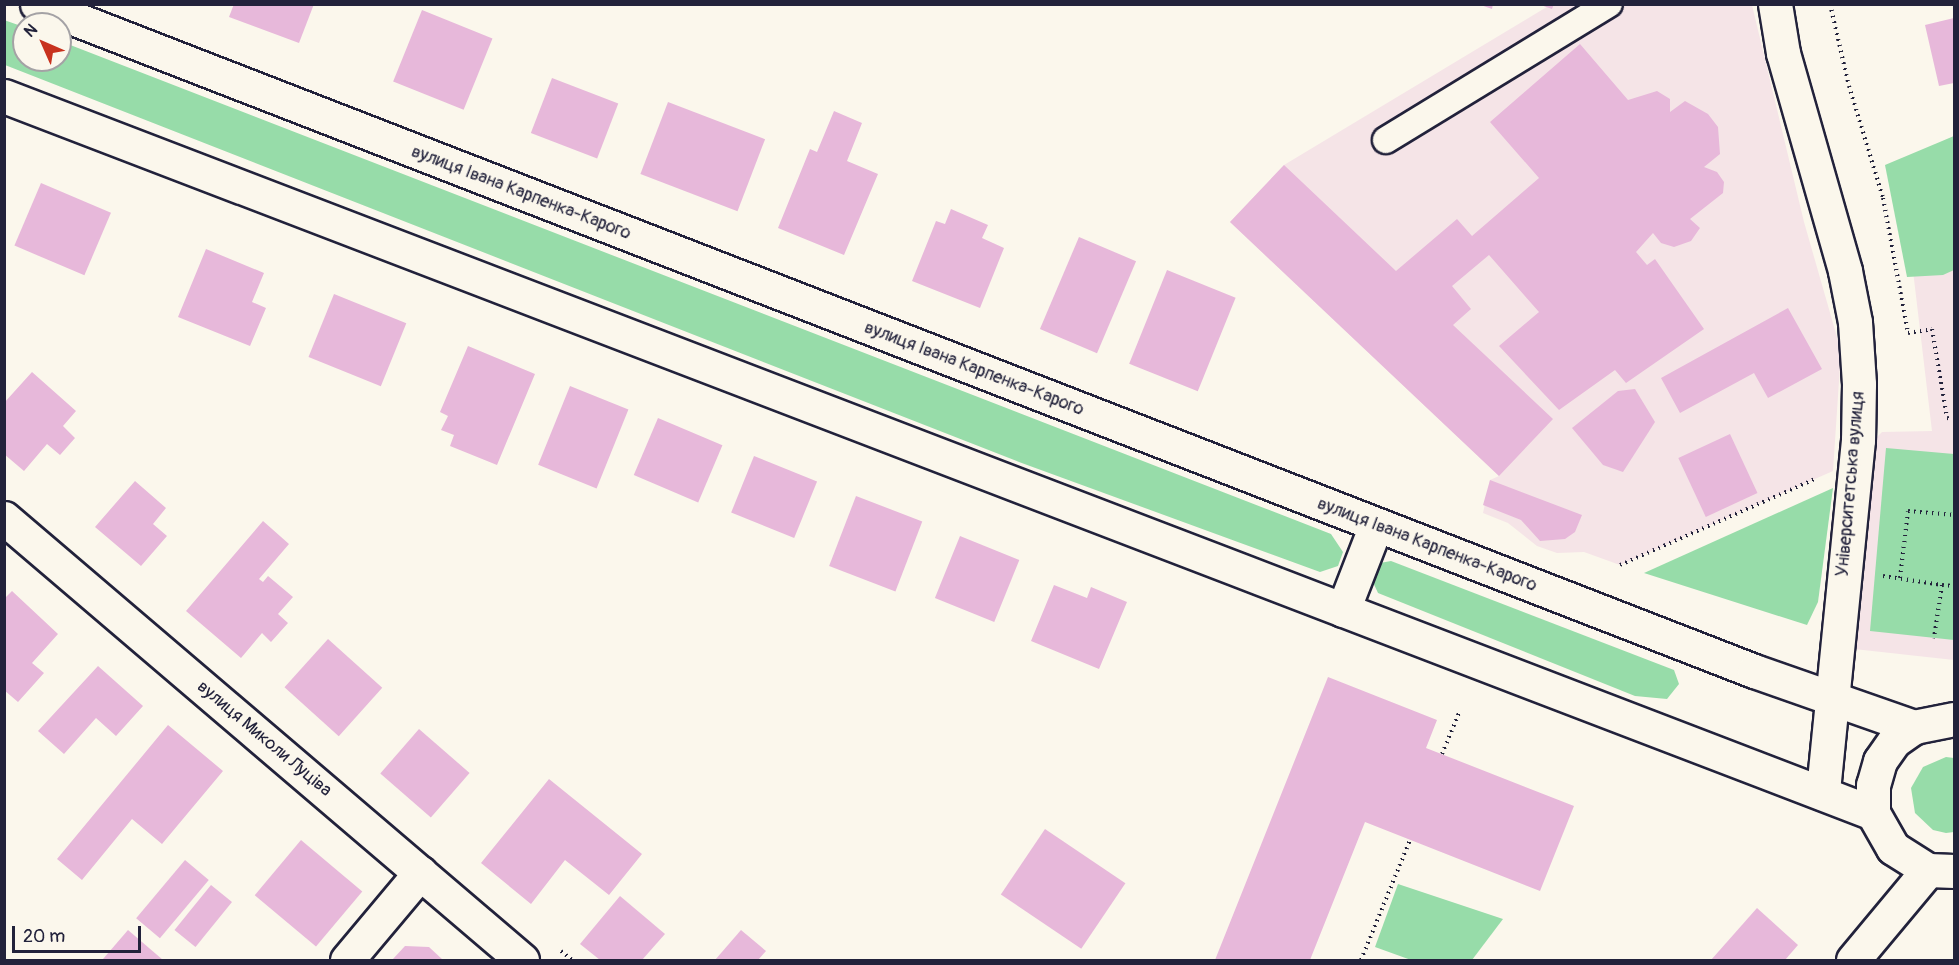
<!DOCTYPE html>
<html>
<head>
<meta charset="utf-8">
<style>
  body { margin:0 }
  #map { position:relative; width:1959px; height:965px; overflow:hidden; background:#fbf7ec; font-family:Pangolin,sans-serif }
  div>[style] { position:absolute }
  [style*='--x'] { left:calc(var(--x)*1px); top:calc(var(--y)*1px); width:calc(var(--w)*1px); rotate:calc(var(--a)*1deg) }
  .built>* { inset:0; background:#f5e4e7 }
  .green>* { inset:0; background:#97dca9 }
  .building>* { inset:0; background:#e7b8da; transform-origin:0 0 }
  .path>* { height:4px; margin-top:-2px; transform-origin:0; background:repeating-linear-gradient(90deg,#22223b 0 1.5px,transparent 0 6px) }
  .roads { filter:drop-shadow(2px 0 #22223b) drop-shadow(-2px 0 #22223b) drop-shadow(0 2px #22223b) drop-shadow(0 -2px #22223b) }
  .service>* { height:26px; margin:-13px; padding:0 13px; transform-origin:13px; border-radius:13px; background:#fbf7ec }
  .minor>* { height:33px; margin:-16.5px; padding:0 16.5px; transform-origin:16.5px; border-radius:16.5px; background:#fbf7ec }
  .secondary>* { height:33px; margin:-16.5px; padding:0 16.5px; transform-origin:16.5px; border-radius:16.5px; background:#fbf7ec }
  span { translate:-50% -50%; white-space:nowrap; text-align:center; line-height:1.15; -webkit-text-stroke:4.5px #fbf7ec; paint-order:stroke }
  .street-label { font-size:18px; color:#22223b }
  .frame { position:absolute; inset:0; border:6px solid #22223b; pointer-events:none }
  .north { position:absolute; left:12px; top:12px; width:60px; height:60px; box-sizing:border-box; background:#fbf7ec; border:2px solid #a4a2a5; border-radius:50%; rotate:315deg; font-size:16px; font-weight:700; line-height:24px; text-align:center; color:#22223b }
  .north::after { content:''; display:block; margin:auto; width:21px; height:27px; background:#c8321e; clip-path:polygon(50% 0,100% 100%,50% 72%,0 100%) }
  .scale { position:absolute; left:12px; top:926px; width:129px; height:27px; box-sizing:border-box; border:3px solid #22223b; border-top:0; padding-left:8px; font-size:18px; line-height:21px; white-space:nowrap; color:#22223b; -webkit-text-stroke:4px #fbf7ec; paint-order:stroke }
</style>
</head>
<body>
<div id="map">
  <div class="built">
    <div style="clip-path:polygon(1550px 5px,1752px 5px,1804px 222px,1841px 351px,1833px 471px,1620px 565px,1584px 552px,1557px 553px,1537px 546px,1508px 523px,1483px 513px,1490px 480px,1499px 476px,1230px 222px,1284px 165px)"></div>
    <div style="clip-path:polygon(1954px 136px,1954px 660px,1854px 649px,1874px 440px,1882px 432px,1932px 431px,1900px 161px)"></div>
  </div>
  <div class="green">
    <div style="clip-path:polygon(4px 20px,24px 27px,24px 60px,60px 60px,60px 41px,1331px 534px,1343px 552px,1338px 566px,1320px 572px,1019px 462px,5px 65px)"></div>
    <div style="clip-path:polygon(1954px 136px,1954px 270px,1943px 275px,1907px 277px,1885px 165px)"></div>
    <div style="clip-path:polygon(1886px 448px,1954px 454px,1954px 640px,1870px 631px)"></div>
    <div style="clip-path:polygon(1833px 488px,1818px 602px,1807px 625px,1644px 573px)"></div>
    <div style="clip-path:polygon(1391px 561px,1674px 670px,1679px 684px,1667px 699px,1635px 696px,1378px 593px,1371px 578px,1380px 563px)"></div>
    <div style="clip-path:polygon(1946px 757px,1954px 758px,1954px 832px,1946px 833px,1933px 830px,1915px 813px,1911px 788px,1923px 767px)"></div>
    <div style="clip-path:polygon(1398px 884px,1503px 919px,1472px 960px,1411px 960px,1375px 947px)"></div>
  </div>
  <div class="building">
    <div style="clip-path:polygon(234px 4px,314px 4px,299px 43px,229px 17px)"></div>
    <div style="clip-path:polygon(1478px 4px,1493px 4px,1492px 9px)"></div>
    <div style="clip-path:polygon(1538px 4px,1554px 4px,1552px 9px)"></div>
    <div style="left:422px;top:10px;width:76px;height:77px;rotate:22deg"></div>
    <div style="clip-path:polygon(1954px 18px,1954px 83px,1939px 86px,1925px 25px)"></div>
    <div style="clip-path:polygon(1580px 44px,1628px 100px,1657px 91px,1670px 99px,1670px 112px,1685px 101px,1708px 114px,1718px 127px,1720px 154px,1704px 167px,1717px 172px,1724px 182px,1723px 193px,1690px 219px,1700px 228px,1691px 241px,1674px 247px,1661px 243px,1653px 233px,1636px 252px,1647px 265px,1655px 259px,1704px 329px,1626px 383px,1615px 370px,1559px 410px,1499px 346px,1539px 312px,1489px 255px,1452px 286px,1471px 309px,1453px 325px,1553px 419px,1499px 476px,1230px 222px,1284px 165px,1396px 271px,1457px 219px,1472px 236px,1539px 178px,1490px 122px)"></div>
    <div style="left:552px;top:78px;width:71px;height:59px;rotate:21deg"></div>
    <div style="left:668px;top:102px;width:104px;height:77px;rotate:21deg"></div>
    <div style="clip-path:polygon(834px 111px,862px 123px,847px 161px,878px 174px,844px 255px,778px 228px,810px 149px,817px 152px)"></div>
    <div style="left:41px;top:183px;width:76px;height:68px;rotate:23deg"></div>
    <div style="clip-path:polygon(951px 209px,988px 225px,982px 238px,1004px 248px,980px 308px,912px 281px,936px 221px,945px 224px)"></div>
    <div style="left:1079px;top:237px;width:62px;height:100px;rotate:23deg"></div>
    <div style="clip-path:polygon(206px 249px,264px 273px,252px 302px,266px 308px,250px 346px,178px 317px)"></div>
    <div style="left:1167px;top:270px;width:74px;height:101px;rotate:22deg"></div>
    <div style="left:334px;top:294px;width:78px;height:68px;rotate:22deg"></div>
    <div style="clip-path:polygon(1788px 308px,1822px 369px,1768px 398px,1754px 373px,1680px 413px,1661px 378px)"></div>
    <div style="clip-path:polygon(468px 346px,535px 374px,497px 465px,450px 446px,454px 435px,441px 430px,448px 416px,440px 412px)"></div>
    <div style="clip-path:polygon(32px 372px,76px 411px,63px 426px,75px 438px,60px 455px,47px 444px,24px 471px,4px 454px,4px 403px)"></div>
    <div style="left:570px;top:386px;width:63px;height:85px;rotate:22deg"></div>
    <div style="clip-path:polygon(1635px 389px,1655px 422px,1623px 472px,1603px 465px,1572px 428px,1618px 391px)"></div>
    <div style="left:658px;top:418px;width:70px;height:62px;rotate:23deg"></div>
    <div style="left:1730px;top:434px;width:65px;height:57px;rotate:65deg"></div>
    <div style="left:754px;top:456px;width:68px;height:61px;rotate:22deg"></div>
    <div style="clip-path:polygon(1490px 480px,1582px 515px,1575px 532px,1565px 539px,1540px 541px,1521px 520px,1483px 505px)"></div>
    <div style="clip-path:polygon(135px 481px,166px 508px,153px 524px,167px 536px,141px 566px,95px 527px)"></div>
    <div style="left:856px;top:496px;width:71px;height:75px;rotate:21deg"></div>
    <div style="clip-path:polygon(263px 521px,289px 544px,259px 579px,263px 582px,268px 576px,293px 597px,278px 614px,288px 623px,271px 642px,262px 633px,241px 658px,186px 611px)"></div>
    <div style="left:960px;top:536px;width:64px;height:67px;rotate:22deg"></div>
    <div style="clip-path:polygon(1054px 585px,1087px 598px,1091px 587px,1127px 602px,1099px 669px,1031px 641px)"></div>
    <div style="clip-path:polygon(12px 591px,58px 634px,32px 663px,44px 673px,18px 702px,4px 690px,4px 599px)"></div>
    <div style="left:328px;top:639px;width:73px;height:65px;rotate:42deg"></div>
    <div style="clip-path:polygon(98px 666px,143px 706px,116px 736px,96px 718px,64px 754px,38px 731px)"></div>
    <div style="clip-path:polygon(1328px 677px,1437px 720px,1426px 748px,1574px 806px,1540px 891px,1365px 822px,1310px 960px,1215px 960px)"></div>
    <div style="clip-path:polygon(168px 725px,223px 771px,162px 844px,132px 819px,82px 880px,57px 859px)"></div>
    <div style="left:419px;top:729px;width:67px;height:59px;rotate:41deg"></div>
    <div style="clip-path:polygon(549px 779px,642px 854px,609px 895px,565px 860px,531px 904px,481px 863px)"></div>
    <div style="left:1045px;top:829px;width:97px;height:79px;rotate:34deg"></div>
    <div style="left:301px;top:840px;width:80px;height:72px;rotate:40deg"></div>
    <div style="left:185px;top:860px;width:31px;height:76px;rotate:40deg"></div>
    <div style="left:211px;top:885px;width:27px;height:58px;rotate:39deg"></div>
    <div style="clip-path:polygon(620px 896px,665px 934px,642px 960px,600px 960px,580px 944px)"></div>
    <div style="clip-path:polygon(1757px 908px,1798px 945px,1785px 960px,1711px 960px)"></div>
    <div style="clip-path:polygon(128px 930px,163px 960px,103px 959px)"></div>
    <div style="clip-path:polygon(741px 930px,766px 951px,758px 960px,715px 960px)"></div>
    <div style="clip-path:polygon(405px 946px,429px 947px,443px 960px,392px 960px)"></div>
  </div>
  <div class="path">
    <div style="--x:1830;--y:4;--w:84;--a:77"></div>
    <div style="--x:1849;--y:86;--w:117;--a:73.1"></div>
    <div style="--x:1883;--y:198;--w:137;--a:79.5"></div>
    <div style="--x:1908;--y:333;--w:24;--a:-9"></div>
    <div style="--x:1932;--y:329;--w:90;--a:80.4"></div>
    <div style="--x:1947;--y:418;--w:7;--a:8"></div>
    <div style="--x:1620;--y:565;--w:213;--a:-23.8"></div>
    <div style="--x:1883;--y:576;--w:60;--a:8.7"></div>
    <div style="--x:1942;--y:585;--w:54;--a:98.6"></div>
    <div style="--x:1900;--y:578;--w:67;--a:-83.2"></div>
    <div style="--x:1908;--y:511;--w:46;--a:5"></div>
    <div style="--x:1942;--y:585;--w:12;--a:5"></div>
    <div style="--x:1442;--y:754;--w:44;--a:-67.5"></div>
    <div style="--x:561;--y:951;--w:14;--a:39"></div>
    <div style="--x:1361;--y:960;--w:130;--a:-67.8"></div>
  </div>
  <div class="roads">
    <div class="service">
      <div style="--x:1386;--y:140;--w:261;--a:-31.4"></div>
    </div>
    <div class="minor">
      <div style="--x:4;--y:518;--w:681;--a:40.47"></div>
      <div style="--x:347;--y:960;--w:114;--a:-50"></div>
    </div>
    <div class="secondary">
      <div style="--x:37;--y:4;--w:1842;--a:21.23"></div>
      <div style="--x:1754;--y:671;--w:170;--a:19.3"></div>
      <div style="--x:1775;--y:4;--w:50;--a:80.7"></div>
      <div style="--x:1783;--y:53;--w:227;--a:74.1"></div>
      <div style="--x:1845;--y:271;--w:52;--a:78.9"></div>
      <div style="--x:1855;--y:322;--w:62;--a:86.3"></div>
      <div style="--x:1859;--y:384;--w:56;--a:91"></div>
      <div style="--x:1858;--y:440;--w:355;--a:95.7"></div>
      <div style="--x:4;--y:96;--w:2002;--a:20.99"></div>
      <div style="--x:1343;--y:610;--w:91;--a:-68.8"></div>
      <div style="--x:1954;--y:719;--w:41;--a:168.7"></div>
      <div style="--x:1914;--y:727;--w:24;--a:145"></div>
      <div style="--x:1894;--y:741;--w:24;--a:125"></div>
      <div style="--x:1880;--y:761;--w:25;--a:106"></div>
      <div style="--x:1873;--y:785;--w:28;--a:90"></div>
      <div style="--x:1873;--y:813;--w:40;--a:60.3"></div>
      <div style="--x:1893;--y:848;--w:41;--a:32.2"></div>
      <div style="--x:1928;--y:870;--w:26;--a:2"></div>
      <div style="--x:1853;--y:960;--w:117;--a:-50.2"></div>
    </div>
  </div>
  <div class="street-label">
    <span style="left:521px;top:193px;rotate:21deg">вулиця Івана Карпенка-Карого</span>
    <span style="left:974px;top:369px;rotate:21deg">вулиця Івана Карпенка-Карого</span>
    <span style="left:1851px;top:484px;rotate:-85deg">Університетська вулиця</span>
    <span style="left:1427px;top:545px;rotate:21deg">вулиця Івана Карпенка-Карого</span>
    <span style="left:264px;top:739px;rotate:40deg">вулиця Миколи Луціва</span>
  </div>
  <div class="frame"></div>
  <div class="north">N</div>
  <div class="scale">20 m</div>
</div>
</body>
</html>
